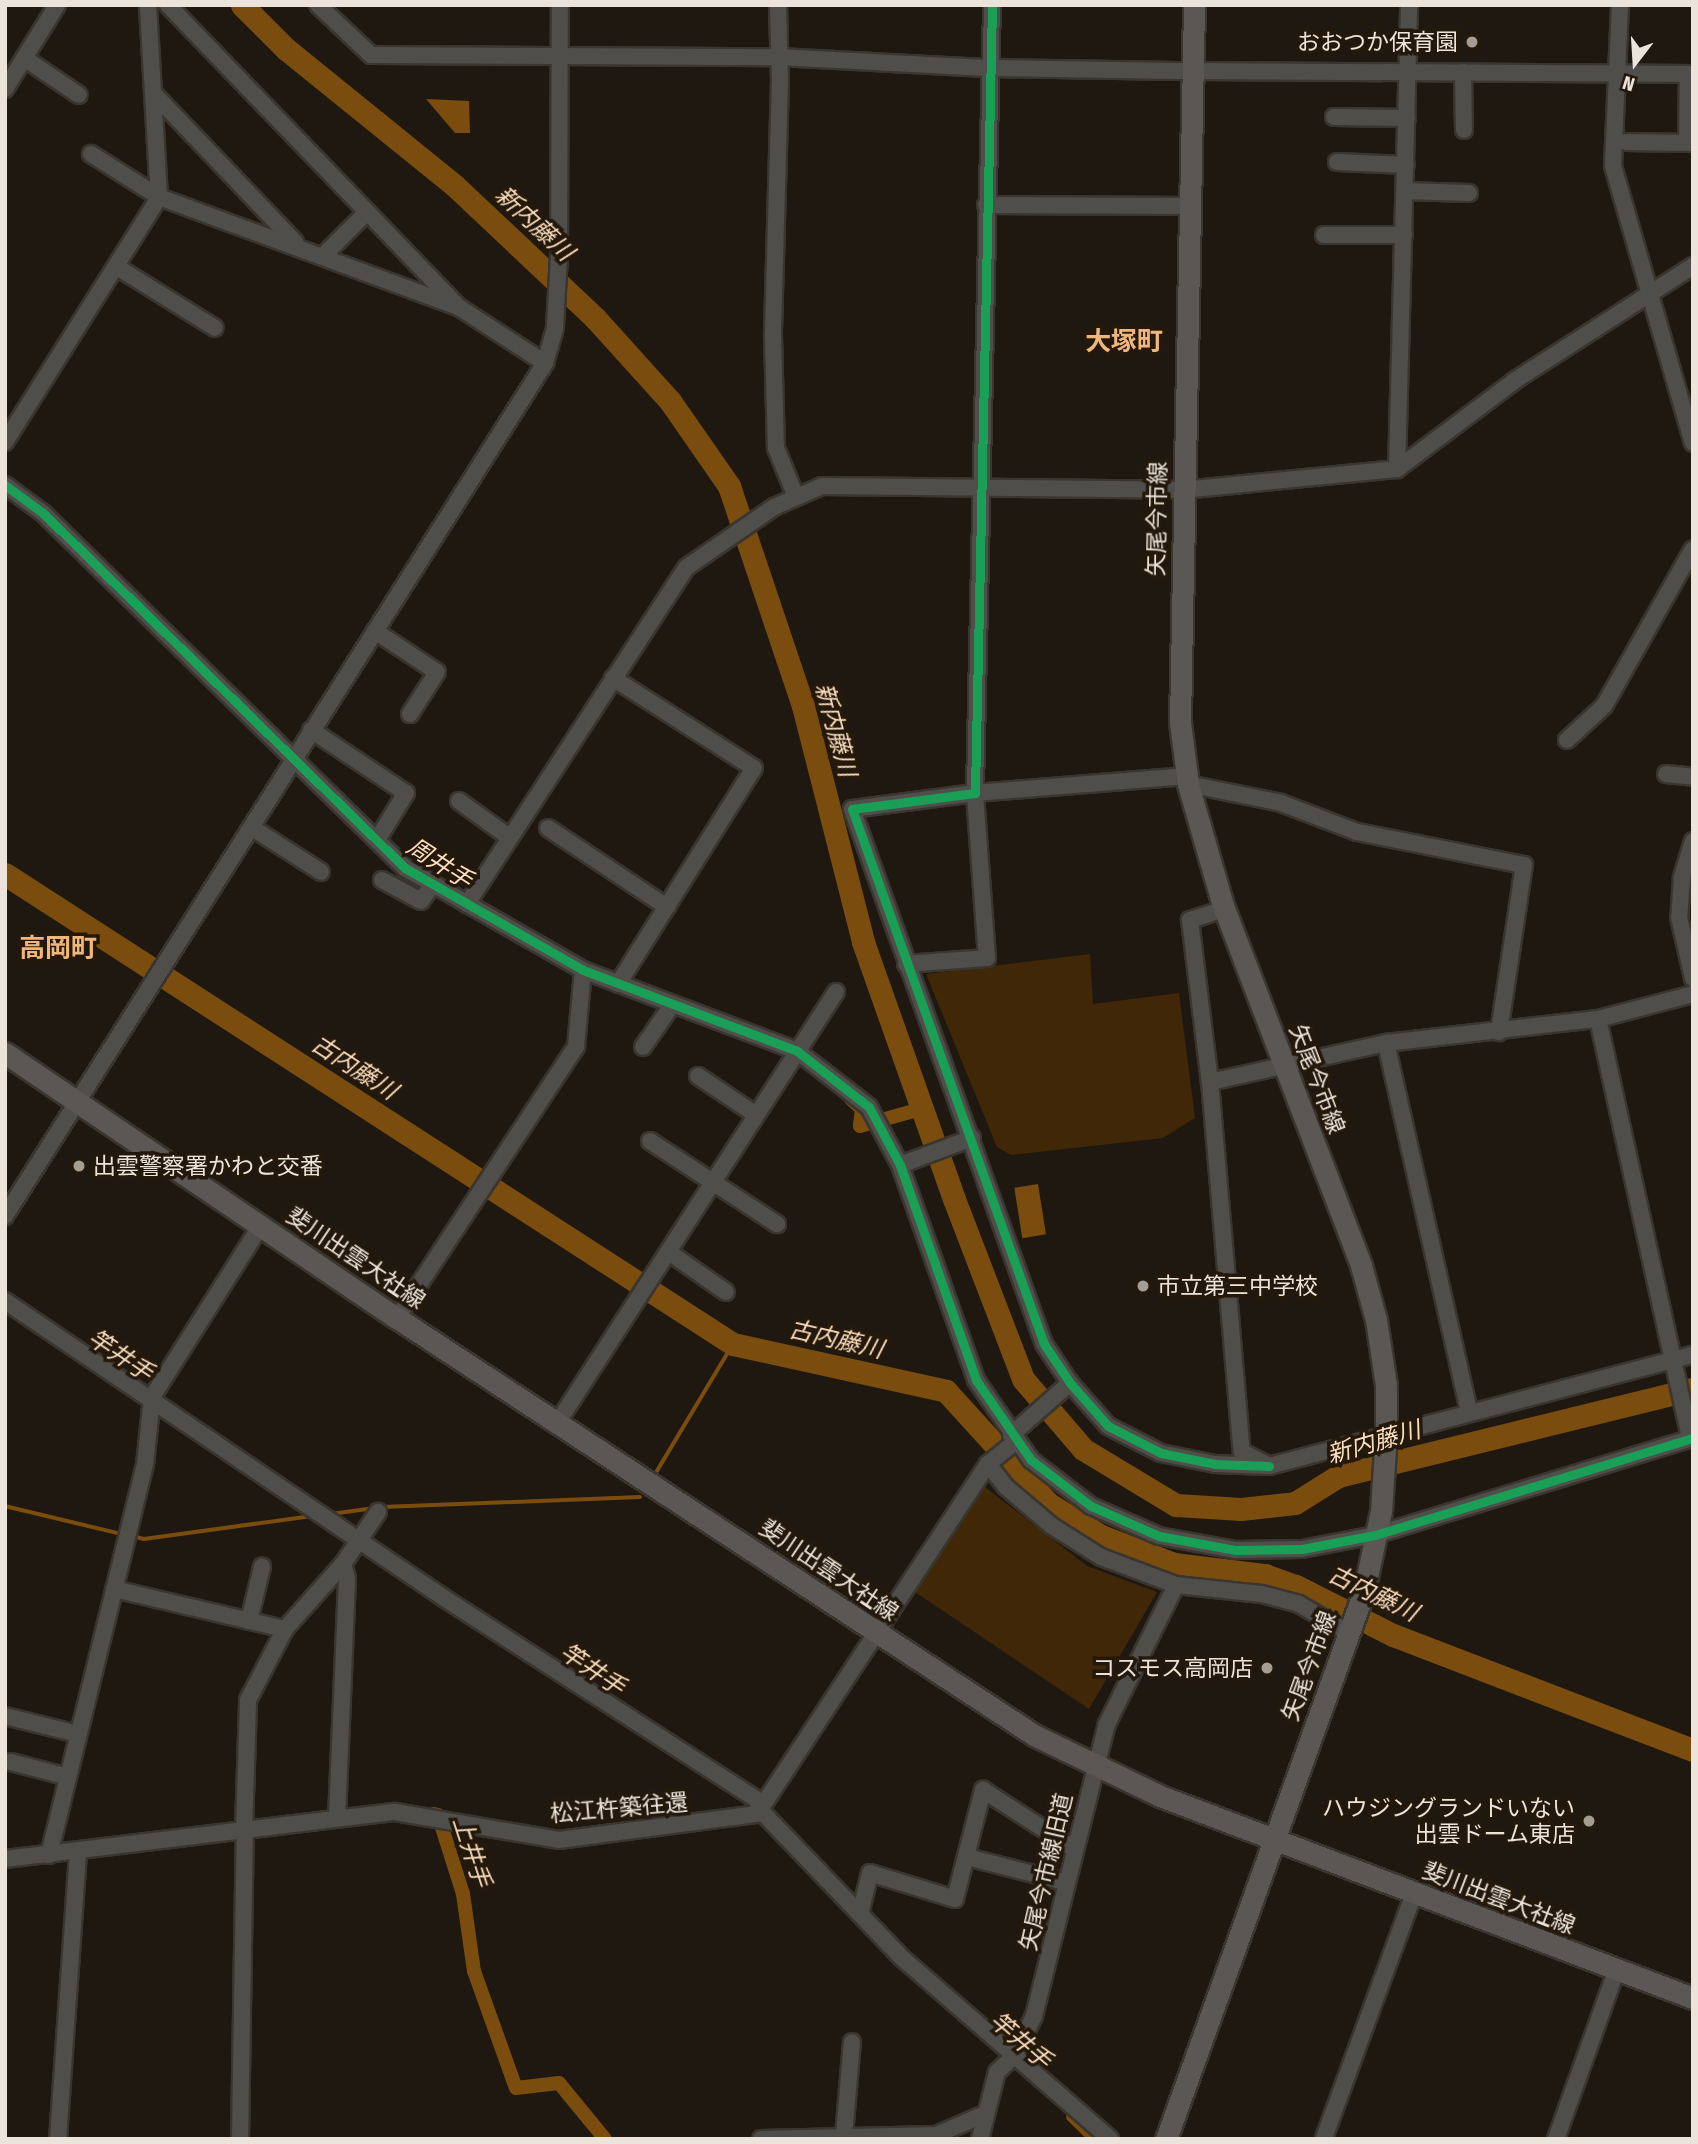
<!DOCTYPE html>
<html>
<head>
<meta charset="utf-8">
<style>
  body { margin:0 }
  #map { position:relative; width:1698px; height:2144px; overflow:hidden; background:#1e1811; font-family:"Fira Sans Condensed","Noto Sans JP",sans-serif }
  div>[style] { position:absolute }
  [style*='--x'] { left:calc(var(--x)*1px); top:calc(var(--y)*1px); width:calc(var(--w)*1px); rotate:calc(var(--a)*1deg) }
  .green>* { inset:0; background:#3f2708 }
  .water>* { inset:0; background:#7a4c0d; transform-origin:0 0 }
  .stream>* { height:3.5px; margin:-1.75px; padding:0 1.75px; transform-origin:1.75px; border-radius:1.75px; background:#7a4c0d }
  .canal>* { height:14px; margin:-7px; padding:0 7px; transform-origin:7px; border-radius:7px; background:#7a4c0d }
  .river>* { height:23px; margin:-11.5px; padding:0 11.5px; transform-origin:11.5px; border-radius:11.5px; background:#7a4c0d }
  .roads { filter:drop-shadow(2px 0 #3a352e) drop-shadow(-2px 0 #3a352e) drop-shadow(0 2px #3a352e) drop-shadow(0 -2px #3a352e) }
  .minor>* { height:16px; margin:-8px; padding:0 8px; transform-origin:8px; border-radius:8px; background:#504e4b }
  .major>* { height:21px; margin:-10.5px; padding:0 10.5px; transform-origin:10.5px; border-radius:10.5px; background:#5a5754 }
  .cycleway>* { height:9px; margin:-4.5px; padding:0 4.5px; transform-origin:4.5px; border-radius:4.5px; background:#1a9f57 }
  .dots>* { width:19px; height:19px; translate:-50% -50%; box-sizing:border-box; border:4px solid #24180b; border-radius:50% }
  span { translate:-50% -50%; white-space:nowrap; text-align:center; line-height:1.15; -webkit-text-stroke:7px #24180b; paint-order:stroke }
  .poi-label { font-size:23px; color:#ece4db }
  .right { translate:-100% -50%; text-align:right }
  .left { translate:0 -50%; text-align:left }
  .street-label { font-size:23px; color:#ece4db }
  .water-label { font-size:24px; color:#fbdebf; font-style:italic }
  .quarter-label { font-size:26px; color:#efb77c; font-weight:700 }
  .frame { position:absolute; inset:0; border:7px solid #ece4db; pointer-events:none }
  .north { position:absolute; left:1600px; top:28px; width:70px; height:70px; -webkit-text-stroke:5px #24180b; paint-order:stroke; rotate:197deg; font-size:19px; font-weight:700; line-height:28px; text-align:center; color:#ece4db }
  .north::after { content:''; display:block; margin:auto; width:24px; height:32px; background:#ece4db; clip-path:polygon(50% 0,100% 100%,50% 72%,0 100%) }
</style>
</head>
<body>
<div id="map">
  <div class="green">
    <div style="clip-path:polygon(1090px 954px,1093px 1004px,1179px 993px,1195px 1118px,1163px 1138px,1011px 1155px,997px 1147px,926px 974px)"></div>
    <div style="clip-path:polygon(981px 1484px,1087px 1566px,1157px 1592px,1089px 1709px,915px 1592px)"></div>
  </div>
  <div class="water">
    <div style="clip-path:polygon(426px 99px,469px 101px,470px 133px,455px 133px)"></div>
    <div style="left:1038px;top:1184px;width:51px;height:24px;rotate:81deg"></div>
  </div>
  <div class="stream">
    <div style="--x:657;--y:1471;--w:148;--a:-59.1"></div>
    <div style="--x:5;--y:1506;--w:120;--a:13.5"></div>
    <div style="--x:331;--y:1514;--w:51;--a:-7.8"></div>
    <div style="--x:382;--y:1507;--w:258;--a:-2.2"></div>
    <div style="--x:133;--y:1536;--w:11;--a:15"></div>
    <div style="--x:144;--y:1539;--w:171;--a:-7.8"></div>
  </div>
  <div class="canal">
    <div style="--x:851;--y:1099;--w:15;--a:42"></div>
    <div style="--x:862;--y:1109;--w:17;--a:97"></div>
    <div style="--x:860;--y:1126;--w:66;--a:-15.7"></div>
    <div style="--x:434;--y:1814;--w:4;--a:14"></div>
    <div style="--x:438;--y:1815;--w:83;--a:72.4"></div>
    <div style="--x:463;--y:1894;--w:78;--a:81.9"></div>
    <div style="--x:474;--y:1971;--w:124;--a:70.3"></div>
    <div style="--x:516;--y:2088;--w:43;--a:-6.6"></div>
    <div style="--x:559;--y:2083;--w:72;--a:50.6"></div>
    <div style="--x:1073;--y:2116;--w:33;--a:44"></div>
  </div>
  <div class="river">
    <div style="--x:242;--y:5;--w:62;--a:45"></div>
    <div style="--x:286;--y:49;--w:216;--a:39"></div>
    <div style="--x:454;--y:185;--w:194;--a:43.3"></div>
    <div style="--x:595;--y:318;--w:112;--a:47.9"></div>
    <div style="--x:670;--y:401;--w:103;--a:55.2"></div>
    <div style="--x:729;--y:486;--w:232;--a:71.4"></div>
    <div style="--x:803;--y:706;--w:244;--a:75.7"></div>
    <div style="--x:863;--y:942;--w:273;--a:70.5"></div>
    <div style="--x:954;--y:1199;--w:193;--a:69"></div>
    <div style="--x:1023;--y:1379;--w:92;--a:49.4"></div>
    <div style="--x:1083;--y:1449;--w:109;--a:31.1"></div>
    <div style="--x:1176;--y:1505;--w:65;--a:3.5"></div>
    <div style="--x:1241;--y:1509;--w:54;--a:-6.3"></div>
    <div style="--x:1295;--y:1503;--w:51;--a:-32.1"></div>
    <div style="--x:1338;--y:1476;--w:366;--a:-13.8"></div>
    <div style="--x:5;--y:874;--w:867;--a:32.85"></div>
    <div style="--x:733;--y:1344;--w:218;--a:12.4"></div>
    <div style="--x:946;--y:1391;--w:153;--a:47.7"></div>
    <div style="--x:1049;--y:1504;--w:61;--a:31.6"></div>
    <div style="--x:1101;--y:1536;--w:78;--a:21"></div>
    <div style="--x:1174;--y:1564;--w:92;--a:6.9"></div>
    <div style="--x:1265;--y:1575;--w:33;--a:20"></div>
    <div style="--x:1296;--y:1586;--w:109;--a:26.8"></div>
    <div style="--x:1393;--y:1635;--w:321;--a:21"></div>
  </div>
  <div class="roads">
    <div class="minor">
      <div style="--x:168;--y:5;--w:415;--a:46.1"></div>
      <div style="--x:318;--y:5;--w:73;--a:43.3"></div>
      <div style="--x:371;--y:55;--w:407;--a:0.3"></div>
      <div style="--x:778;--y:57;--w:213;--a:3"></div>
      <div style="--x:991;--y:68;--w:202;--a:0.9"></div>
      <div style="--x:1193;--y:71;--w:500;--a:0.34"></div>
      <div style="--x:778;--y:5;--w:75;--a:88.5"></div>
      <div style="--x:780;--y:80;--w:256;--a:91.6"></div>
      <div style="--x:773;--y:336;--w:112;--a:88.5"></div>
      <div style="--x:776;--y:448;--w:53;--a:67.8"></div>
      <div style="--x:992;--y:5;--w:788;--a:91.24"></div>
      <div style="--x:975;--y:793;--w:124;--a:172.6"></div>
      <div style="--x:852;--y:809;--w:568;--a:70.26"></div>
      <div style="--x:1044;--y:1344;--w:47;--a:56.3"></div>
      <div style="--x:1070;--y:1383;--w:57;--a:48.5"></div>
      <div style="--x:1108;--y:1426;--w:59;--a:27"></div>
      <div style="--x:1161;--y:1453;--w:55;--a:11.5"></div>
      <div style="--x:1215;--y:1464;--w:54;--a:2.1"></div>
      <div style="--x:1620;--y:5;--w:161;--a:92.5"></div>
      <div style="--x:1613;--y:166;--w:288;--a:73.9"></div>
      <div style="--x:24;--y:58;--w:66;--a:33.9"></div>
      <div style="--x:1463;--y:72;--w:58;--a:89"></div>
      <div style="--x:5;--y:89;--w:99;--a:-58.2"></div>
      <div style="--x:155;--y:95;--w:203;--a:46.4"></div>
      <div style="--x:1334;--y:117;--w:73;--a:0.8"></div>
      <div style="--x:1626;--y:142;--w:67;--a:0.9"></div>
      <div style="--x:1687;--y:142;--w:68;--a:-89.2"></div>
      <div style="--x:91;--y:154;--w:80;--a:32.3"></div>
      <div style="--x:159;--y:197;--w:321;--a:20.2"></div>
      <div style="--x:460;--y:308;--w:101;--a:32.9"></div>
      <div style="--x:1337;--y:162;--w:69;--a:2.5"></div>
      <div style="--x:1405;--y:191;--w:64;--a:1.8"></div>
      <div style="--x:986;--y:205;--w:205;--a:0.3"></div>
      <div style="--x:1324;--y:235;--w:80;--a:0"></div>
      <div style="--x:324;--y:255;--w:61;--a:-45"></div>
      <div style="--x:117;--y:267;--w:115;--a:31.9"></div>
      <div style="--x:5;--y:442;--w:289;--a:-57.8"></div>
      <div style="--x:159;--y:197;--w:192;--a:-93.3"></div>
      <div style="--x:1397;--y:469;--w:464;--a:-88.5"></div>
      <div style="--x:5;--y:485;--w:47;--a:36.4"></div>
      <div style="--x:43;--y:513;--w:507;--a:44.44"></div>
      <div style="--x:405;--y:868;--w:205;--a:29.8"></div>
      <div style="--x:583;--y:970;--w:229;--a:20.7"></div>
      <div style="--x:797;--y:1051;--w:91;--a:37.9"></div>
      <div style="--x:869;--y:1107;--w:66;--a:61.9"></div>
      <div style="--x:900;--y:1165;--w:228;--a:70.5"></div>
      <div style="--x:976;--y:1380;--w:97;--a:55.5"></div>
      <div style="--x:1031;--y:1460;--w:76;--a:37.5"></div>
      <div style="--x:1091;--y:1506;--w:74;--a:23.8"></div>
      <div style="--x:1159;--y:1536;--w:77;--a:10.4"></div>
      <div style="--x:1235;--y:1550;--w:67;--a:-0.9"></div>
      <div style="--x:1302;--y:1549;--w:74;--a:-10.9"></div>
      <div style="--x:1375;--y:1535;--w:332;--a:-17"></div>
      <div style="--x:375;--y:631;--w:74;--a:33.5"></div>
      <div style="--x:437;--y:672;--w:50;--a:122.7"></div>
      <div style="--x:613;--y:678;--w:167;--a:32.6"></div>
      <div style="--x:754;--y:768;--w:255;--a:122.2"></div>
      <div style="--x:311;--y:730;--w:114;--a:33.6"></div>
      <div style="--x:406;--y:793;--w:55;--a:121.7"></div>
      <div style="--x:1567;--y:740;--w:50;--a:-42.6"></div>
      <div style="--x:1604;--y:706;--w:180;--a:-60.5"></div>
      <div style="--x:1666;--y:774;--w:27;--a:6"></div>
      <div style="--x:1188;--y:784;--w:95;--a:11.5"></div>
      <div style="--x:1281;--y:803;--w:81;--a:20.9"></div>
      <div style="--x:1357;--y:832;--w:170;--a:11.2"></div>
      <div style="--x:1524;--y:865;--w:169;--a:98.5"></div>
      <div style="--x:459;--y:801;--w:62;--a:35.8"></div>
      <div style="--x:251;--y:827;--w:83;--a:32.7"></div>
      <div style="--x:548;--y:828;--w:143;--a:33.6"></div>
      <div style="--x:1693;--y:841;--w:39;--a:107"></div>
      <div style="--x:1682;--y:878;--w:39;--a:94"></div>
      <div style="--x:1679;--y:917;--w:63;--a:77.1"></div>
      <div style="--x:382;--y:880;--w:44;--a:28.3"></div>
      <div style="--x:421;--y:901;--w:21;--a:-55"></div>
      <div style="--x:467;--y:904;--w:402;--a:-56.9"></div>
      <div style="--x:687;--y:567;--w:106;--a:-34.6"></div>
      <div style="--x:774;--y:507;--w:52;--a:-23.6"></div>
      <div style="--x:822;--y:486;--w:361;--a:0.6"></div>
      <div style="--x:1183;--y:490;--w:215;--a:-5.6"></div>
      <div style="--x:1397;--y:469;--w:146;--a:-36.9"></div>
      <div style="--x:1514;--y:381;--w:213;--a:-32.7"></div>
      <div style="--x:1224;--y:909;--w:36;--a:162"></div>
      <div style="--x:1190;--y:920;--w:163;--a:83"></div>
      <div style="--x:1210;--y:1082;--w:371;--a:85.1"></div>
      <div style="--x:1242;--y:1452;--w:30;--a:27"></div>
      <div style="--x:1269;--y:1466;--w:438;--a:-14.7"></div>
      <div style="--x:906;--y:964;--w:81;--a:-4.2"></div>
      <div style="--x:987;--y:958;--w:165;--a:-94.2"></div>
      <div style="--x:975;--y:793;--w:213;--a:-4.6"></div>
      <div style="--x:1598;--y:1019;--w:430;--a:77.6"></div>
      <div style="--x:1386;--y:1043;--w:378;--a:77.3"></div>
      <div style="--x:643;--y:1047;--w:51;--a:-55.4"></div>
      <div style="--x:698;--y:1076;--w:69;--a:33.7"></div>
      <div style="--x:1210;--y:1082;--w:180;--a:-12.5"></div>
      <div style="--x:1386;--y:1043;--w:213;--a:-6.5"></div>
      <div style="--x:1598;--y:1019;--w:98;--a:-14.7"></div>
      <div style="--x:650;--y:1141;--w:152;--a:33.2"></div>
      <div style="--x:900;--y:1165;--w:77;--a:-20.6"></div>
      <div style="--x:5;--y:1216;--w:1010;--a:-57.66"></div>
      <div style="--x:545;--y:363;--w:37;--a:-74"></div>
      <div style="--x:555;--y:327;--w:72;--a:-86.8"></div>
      <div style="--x:559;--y:255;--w:250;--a:-89.8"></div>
      <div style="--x:670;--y:1253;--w:68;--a:34.9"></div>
      <div style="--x:5;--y:1301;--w:530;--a:34.08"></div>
      <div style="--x:444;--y:1598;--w:371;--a:32.8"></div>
      <div style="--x:756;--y:1799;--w:16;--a:63"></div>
      <div style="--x:763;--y:1813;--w:199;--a:46.2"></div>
      <div style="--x:901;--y:1957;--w:277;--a:41"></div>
      <div style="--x:397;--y:1318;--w:325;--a:-56.6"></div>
      <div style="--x:576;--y:1047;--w:77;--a:-84.8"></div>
      <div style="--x:558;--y:1422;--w:512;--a:-57.12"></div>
      <div style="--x:1011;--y:1435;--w:79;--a:-41.4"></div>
      <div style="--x:988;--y:1464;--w:29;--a:52"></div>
      <div style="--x:1006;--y:1487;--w:60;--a:40.3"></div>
      <div style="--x:1052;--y:1526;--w:58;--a:32.3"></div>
      <div style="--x:1101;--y:1557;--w:80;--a:20.5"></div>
      <div style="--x:1176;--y:1585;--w:86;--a:6"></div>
      <div style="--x:1262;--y:1594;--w:38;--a:15"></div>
      <div style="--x:1299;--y:1604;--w:58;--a:30.1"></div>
      <div style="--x:114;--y:1589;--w:176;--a:13.2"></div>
      <div style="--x:249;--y:1621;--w:56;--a:-76.5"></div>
      <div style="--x:5;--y:1716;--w:75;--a:13.9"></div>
      <div style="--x:11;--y:1762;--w:59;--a:14.7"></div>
      <div style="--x:761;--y:1808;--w:412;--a:-56.6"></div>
      <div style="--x:988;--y:1464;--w:36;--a:-39"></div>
      <div style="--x:337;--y:1818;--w:240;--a:-87.6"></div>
      <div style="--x:347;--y:1578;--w:15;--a:-106"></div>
      <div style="--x:343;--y:1564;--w:63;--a:-56.1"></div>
      <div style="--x:244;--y:1830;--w:130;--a:-88.2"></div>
      <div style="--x:248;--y:1700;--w:80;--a:-62.5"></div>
      <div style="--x:285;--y:1629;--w:87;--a:-48.3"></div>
      <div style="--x:49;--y:1855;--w:402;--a:-76.2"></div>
      <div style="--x:145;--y:1465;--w:68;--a:-84.1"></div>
      <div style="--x:152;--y:1397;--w:204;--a:-57.6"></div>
      <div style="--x:967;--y:1857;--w:101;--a:14.3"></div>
      <div style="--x:5;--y:1859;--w:393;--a:-6.9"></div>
      <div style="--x:395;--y:1812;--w:166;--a:9.7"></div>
      <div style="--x:559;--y:1840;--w:206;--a:-7.5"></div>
      <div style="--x:860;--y:1914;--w:42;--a:-76.3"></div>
      <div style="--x:870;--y:1873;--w:89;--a:17"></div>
      <div style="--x:955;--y:1899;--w:113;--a:-75.6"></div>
      <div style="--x:983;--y:1790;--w:107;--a:32.8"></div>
      <div style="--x:844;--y:2135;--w:93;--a:-85.1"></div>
      <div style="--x:1324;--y:2138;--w:260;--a:-69.8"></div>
      <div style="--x:58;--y:2139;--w:287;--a:-86"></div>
      <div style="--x:240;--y:2139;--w:308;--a:-89.1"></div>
      <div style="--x:761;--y:2139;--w:175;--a:-1.3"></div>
      <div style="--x:936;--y:2135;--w:53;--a:-23.2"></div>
      <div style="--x:980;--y:2139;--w:69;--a:-75.8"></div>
      <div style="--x:997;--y:2072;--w:25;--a:-43"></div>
      <div style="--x:1015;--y:2055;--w:43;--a:-64"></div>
      <div style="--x:1034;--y:2016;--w:301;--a:-76"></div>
      <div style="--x:1107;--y:1724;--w:155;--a:-63.6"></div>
      <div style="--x:1556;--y:2139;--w:178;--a:-70.3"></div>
    </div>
    <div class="major">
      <div style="--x:5;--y:1053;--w:473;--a:34.1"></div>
      <div style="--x:397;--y:1318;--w:761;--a:33.21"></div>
      <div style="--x:1034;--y:1735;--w:140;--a:25.8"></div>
      <div style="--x:1160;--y:1796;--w:570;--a:20.76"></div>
      <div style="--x:1166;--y:2139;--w:583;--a:-70.13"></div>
      <div style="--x:1364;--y:1591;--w:82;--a:-78"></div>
      <div style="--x:1381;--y:1511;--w:78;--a:-86.3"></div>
      <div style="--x:1386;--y:1433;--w:48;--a:-90"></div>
      <div style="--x:1386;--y:1385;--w:66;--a:-98.7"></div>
      <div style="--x:1376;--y:1320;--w:57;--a:-105.3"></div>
      <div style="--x:1361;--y:1265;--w:381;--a:-111"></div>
      <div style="--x:1224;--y:909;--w:130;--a:-106.1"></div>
      <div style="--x:1188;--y:784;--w:63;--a:-97.4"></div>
      <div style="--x:1180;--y:722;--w:717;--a:-88.88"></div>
    </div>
  </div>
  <div class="cycleway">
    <div style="--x:992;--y:5;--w:788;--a:91.24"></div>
    <div style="--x:975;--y:793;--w:124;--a:172.6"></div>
    <div style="--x:852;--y:809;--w:568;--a:70.26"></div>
    <div style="--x:1044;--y:1344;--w:47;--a:56.3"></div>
    <div style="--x:1070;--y:1383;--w:57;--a:48.5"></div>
    <div style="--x:1108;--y:1426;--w:59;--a:27"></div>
    <div style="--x:1161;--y:1453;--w:55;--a:11.5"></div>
    <div style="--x:1215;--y:1464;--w:54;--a:2.1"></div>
    <div style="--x:5;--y:485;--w:47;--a:36.4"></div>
    <div style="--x:43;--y:513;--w:507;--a:44.44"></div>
    <div style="--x:405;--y:868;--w:205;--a:29.8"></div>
    <div style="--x:583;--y:970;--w:229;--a:20.7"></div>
    <div style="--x:797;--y:1051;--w:91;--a:37.9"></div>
    <div style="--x:869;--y:1107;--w:66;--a:61.9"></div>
    <div style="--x:900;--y:1165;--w:228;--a:70.5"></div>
    <div style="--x:976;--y:1380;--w:97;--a:55.5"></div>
    <div style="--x:1031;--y:1460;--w:76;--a:37.5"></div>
    <div style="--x:1091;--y:1506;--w:74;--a:23.8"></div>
    <div style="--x:1159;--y:1536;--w:77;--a:10.4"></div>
    <div style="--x:1235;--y:1550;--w:67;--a:-0.9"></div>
    <div style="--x:1302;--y:1549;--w:74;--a:-10.9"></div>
    <div style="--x:1375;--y:1535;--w:332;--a:-17"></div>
  </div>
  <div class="dots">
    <div style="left:1472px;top:42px;background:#a49d94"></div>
    <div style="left:79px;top:1166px;background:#a49d94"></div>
    <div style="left:1143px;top:1286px;background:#a49d94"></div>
    <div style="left:1267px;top:1668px;background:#a49d94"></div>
    <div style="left:1589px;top:1821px;background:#a49d94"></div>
  </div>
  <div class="poi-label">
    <span class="right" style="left:1458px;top:42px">おおつか保育園</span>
    <span class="left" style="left:93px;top:1166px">出雲警察署かわと交番</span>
    <span class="left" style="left:1157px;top:1286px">市立第三中学校</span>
    <span class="right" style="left:1253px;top:1668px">コスモス高岡店</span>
    <span class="right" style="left:1575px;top:1821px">ハウジングランドいない<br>出雲ドーム東店</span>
  </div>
  <div class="street-label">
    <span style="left:1157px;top:519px;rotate:-89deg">矢尾今市線</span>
    <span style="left:1317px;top:1079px;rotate:69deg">矢尾今市線</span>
    <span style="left:356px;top:1258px;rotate:34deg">斐川出雲大社線</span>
    <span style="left:829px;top:1570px;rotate:34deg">斐川出雲大社線</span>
    <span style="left:1309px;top:1666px;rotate:-70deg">矢尾今市線</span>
    <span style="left:619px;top:1808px;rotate:-5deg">松江杵築往還</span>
    <span style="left:1046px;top:1872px;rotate:-77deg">矢尾今市線旧道</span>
    <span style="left:1499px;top:1898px;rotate:21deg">斐川出雲大社線</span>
  </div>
  <div class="water-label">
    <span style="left:534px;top:224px;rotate:43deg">新内藤川</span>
    <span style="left:835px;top:730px;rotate:75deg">新内藤川</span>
    <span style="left:439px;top:864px;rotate:33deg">周井手</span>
    <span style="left:354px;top:1068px;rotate:33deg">古内藤川</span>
    <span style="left:836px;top:1340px;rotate:13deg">古内藤川</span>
    <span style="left:120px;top:1356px;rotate:34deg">竿井手</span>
    <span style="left:1374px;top:1443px;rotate:-16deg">新内藤川</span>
    <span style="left:1373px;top:1594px;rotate:26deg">古内藤川</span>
    <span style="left:592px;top:1670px;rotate:34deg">竿井手</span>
    <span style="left:471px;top:1852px;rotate:72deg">上井手</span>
    <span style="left:1020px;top:2041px;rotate:41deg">竿井手</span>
  </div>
  <div class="quarter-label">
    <span style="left:1124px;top:342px">大塚町</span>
    <span style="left:58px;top:949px">高岡町</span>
  </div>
  <div class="frame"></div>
  <div class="north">N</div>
</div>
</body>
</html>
